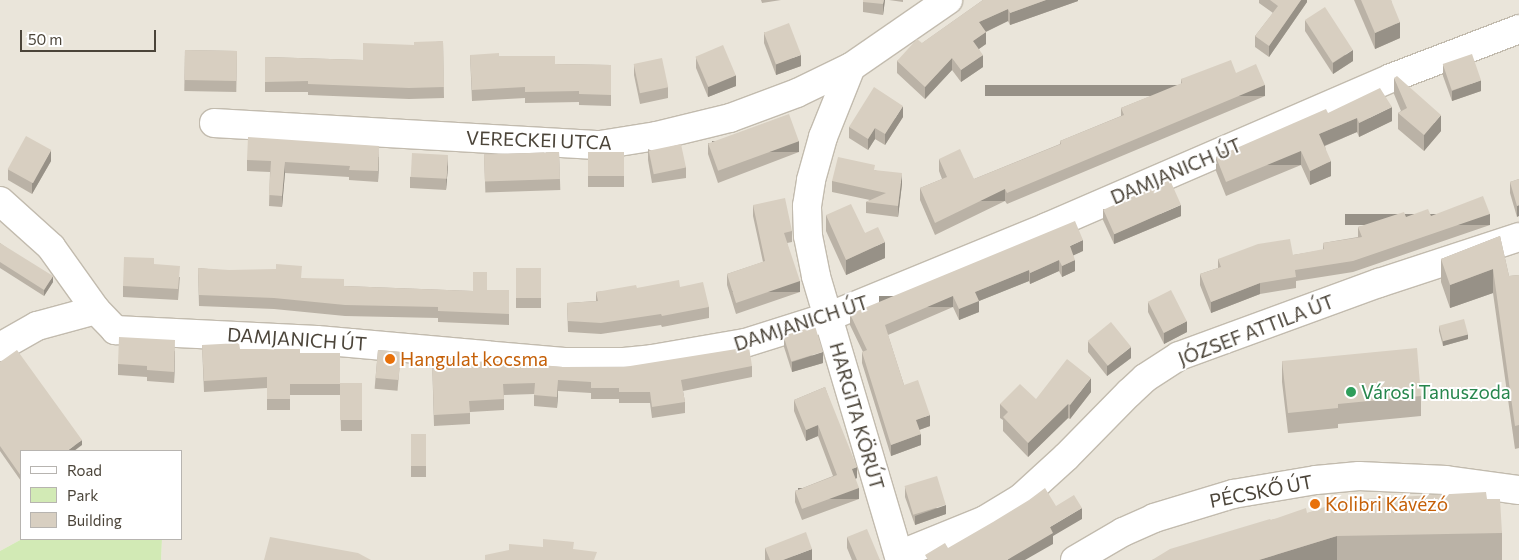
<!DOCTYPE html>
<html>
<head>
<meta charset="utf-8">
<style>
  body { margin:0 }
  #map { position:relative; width:1519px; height:560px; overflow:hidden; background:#f6f3ec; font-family:Commissioner,sans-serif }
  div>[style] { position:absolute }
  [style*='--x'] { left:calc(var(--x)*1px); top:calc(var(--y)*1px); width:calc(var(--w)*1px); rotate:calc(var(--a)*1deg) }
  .residential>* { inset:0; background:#eae5da }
  .green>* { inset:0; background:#d2eab5 }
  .roads { filter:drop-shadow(1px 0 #c2bbae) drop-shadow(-1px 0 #c2bbae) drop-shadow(0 1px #c2bbae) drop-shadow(0 -1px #c2bbae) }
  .minor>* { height:28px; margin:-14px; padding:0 14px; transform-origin:14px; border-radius:14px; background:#fff }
  .wall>* { inset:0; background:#bab2a6; transform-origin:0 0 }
  .shaded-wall>* { inset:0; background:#979187; transform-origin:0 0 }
  .building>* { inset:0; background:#d8cfc1; transform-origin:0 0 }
  .dots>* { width:14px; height:14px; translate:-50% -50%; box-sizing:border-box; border:2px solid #fff; border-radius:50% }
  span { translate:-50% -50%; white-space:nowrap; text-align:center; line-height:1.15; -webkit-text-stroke:4px #fff; paint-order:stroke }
  .street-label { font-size:19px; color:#4b4439 }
  .food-label { font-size:19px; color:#c56008 }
  .left { translate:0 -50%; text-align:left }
  .leisure-label { font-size:19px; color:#27864d }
  .legend { position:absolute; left:20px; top:450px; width:162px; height:90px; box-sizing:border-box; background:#fff; border:1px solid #b7b4b0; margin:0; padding:6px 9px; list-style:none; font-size:15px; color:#4b4439 }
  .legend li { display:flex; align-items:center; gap:10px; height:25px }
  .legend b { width:25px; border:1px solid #b7b4b0 }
  .scale { position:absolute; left:20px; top:30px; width:136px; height:22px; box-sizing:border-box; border:2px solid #4b4439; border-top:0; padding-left:6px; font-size:15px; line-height:18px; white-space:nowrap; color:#4b4439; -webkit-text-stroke:4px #fff; paint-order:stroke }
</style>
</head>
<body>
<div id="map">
  <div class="residential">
    <div style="clip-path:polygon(0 0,1519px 0,1519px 560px,161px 560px,162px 539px,181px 539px,181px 451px,21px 451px,22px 539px,0 551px)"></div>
  </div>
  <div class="green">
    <div style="clip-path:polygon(22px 539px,162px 539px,161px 560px,0 560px,0 551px)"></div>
  </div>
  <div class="roads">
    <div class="minor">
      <div style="--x:214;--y:123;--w:387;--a:3.3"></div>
      <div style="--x:600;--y:145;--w:57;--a:-9.1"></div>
      <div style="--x:656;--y:136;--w:76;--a:-13.7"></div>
      <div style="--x:730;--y:118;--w:72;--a:-20.5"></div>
      <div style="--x:797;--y:93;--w:60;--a:-25.7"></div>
      <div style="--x:0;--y:201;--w:69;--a:42"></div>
      <div style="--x:51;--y:247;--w:77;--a:54.5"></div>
      <div style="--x:96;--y:310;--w:28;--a:46"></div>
      <div style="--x:115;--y:330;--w:202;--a:2.8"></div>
      <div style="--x:317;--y:340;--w:248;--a:5.1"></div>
      <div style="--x:564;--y:362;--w:60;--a:0"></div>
      <div style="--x:624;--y:362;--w:28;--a:-6"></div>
      <div style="--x:652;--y:359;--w:94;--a:-9.8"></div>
      <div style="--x:745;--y:343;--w:87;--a:-17.4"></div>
      <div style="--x:828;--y:317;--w:237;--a:-22.3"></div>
      <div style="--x:1047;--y:227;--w:375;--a:-23.4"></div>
      <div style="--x:1391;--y:78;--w:137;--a:-20.9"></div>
      <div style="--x:0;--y:347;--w:43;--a:-29.6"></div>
      <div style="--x:37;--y:326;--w:61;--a:-15.2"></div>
      <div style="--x:899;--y:555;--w:93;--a:-22.1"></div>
      <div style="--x:985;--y:520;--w:42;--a:-31.4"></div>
      <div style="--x:1021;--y:498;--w:61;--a:-42.3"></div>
      <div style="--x:1066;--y:457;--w:90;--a:-45.5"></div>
      <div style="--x:1129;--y:393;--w:22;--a:-43"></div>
      <div style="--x:1145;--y:378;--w:40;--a:-32.9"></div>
      <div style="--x:1179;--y:356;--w:213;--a:-20.1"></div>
      <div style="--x:1379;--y:283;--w:147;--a:-18.2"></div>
      <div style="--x:900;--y:560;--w:296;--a:-106.5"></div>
      <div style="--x:816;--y:276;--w:41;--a:-101.3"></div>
      <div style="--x:808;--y:236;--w:30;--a:-92"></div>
      <div style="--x:807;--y:206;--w:26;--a:-81"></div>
      <div style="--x:811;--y:180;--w:45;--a:-74.4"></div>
      <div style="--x:823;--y:137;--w:75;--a:-68.2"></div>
      <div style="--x:851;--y:67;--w:118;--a:-34.6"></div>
      <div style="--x:1075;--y:560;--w:56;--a:-30.3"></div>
      <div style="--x:1123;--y:532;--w:34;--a:-24"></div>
      <div style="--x:1154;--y:518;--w:83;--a:-16.9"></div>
      <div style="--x:1233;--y:494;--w:84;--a:-9.6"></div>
      <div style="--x:1316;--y:480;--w:43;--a:-5.3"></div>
      <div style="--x:1359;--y:476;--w:87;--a:2.6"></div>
      <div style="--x:1446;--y:480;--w:74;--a:7.8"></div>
    </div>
  </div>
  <div class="wall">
    <div style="clip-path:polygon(761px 0,781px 0,762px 3px)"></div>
    <div style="clip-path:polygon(863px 0,885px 0,883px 15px,863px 12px)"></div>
    <div style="clip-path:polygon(889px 0,903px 0,903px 2px)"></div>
    <div style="clip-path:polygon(983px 0,1078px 0,1078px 1px,1010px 25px,1008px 21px,986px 32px,986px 44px,979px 49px,983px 67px,961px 82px,952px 70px,925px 99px,897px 73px,897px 61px)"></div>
    <div style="clip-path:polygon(1259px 0,1307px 0,1307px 2px,1269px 57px,1255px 47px,1255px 36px,1273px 13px,1259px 3px)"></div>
    <div style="clip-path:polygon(1354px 0,1391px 0,1400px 38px,1375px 49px)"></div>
    <div style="clip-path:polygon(1305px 20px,1353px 61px,1333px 74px,1305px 31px)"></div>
    <div style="clip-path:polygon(764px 32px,801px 66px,776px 75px,764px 43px)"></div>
    <div style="clip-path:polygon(443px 41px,444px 98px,409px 99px,308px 95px,308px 92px,265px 92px,265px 57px,363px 60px,414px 45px)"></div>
    <div style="left:185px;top:50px;width:52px;height:41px;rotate:1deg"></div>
    <div style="clip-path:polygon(470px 55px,499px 56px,555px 64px,611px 65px,611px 106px,579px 105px,579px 102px,525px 103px,525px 98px,472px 101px)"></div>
    <div style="clip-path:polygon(696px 57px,736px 86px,708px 97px,696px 68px)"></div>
    <div style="clip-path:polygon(634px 64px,668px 87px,668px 98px,640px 104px,634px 75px)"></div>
    <div style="clip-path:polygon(1443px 65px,1481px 91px,1452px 101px,1443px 76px)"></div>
    <div style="clip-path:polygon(1236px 73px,1265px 96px,1007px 204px,1005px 201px,935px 235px,920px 200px,920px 188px,942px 179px,939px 171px,939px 159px,974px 179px,1060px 144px,1060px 141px,1121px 116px,1121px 108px,1181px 84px,1181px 79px)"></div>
    <div style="clip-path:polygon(1394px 78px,1441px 131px,1424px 151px,1398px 129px,1398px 113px,1401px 111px,1394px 94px)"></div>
    <div style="clip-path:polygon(1328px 113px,1392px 121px,1359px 137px,1357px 132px,1325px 146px,1331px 176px,1310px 185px,1301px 165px,1226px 196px,1216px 171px,1216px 157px)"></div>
    <div style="clip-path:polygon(903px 117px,885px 145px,875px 139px,868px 150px,849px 138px,849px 127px)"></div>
    <div style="clip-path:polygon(708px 143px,799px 152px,718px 183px,708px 154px)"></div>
    <div style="clip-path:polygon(648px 149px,686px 167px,686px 178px,652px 183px,648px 160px)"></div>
    <div style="left:559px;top:152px;width:38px;height:75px;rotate:88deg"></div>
    <div style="left:624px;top:152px;width:35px;height:36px;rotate:90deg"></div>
    <div style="clip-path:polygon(379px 157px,378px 182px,349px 180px,349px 177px,285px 173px,282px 207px,269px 206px,270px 172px,247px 171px,247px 160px)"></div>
    <div style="clip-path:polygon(51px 161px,32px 194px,8px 180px,8px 169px)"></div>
    <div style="clip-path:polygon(448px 166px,446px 190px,410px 188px,410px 177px)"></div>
    <div style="clip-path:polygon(875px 170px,902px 184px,898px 217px,866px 213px,866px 202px,870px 200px,832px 192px,832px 181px)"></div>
    <div style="clip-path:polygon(1519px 179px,1517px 217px,1510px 193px,1510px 182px)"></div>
    <div style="clip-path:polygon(753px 205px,792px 231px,792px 242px,787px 243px,800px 292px,736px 314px,727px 285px,727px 274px,763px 262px,753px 216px)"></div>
    <div style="clip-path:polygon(1103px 209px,1181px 216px,1114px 244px,1103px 220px)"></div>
    <div style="clip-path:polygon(826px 215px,865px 233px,885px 258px,846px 275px,826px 231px)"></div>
    <div style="clip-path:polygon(1431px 216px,1490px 225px,1353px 272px,1296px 281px,1296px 288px,1260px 294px,1211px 313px,1200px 285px,1200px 274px,1218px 268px,1218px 259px,1293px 255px,1323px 250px,1323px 243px,1358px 237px,1358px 227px,1406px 217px)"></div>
    <div style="clip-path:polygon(1500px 236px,1509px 276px,1519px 275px,1519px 448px,1515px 449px,1493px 293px,1450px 308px,1441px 282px,1441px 259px)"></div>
    <div style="clip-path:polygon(0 243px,53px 282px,44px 296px,0 268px)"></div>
    <div style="clip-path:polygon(1083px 251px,1073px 255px,1075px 271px,1062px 277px,1059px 271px,1030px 284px,1029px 281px,979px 301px,979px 312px,959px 320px,953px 307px,888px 335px,904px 385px,930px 426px,919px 430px,921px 445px,891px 456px,862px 363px,862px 352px,863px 352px,850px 325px,850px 314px)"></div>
    <div style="clip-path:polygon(198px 268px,302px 278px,344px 286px,473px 291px,487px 290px,509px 290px,509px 325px,438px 322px,438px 318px,345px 316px,274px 309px,199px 306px)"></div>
    <div style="left:516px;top:268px;width:25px;height:40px"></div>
    <div style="clip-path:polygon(180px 277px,178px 300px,123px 297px,123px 286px)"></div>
    <div style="clip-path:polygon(680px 287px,709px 307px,709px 318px,662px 327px,661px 325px,601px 334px,568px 332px,567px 303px,596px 301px,596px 292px,637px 288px)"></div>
    <div style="clip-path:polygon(1148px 302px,1187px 332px,1164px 344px,1148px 312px)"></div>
    <div style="clip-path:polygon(1439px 326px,1468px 339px,1443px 346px,1439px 331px)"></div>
    <div style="clip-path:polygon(784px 336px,823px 363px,792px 372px,784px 347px)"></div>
    <div style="clip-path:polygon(1088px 341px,1131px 358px,1107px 376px,1088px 352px)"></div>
    <div style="clip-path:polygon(202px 345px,240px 349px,300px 353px,340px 384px,362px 383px,362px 431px,341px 431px,340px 395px,290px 395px,290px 410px,267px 410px,267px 388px,204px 392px)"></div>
    <div style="left:378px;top:350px;width:23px;height:39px;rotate:5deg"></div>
    <div style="clip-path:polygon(175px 351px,174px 383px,147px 381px,147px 377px,118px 375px,118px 364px)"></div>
    <div style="clip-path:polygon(432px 358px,468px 362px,563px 367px,752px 366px,752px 377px,683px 391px,685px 402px,685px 413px,652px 418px,650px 403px,619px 403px,619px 399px,591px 399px,591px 393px,558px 391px,557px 408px,534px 406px,534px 394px,504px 395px,504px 410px,470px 412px,470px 424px,434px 426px)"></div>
    <div style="clip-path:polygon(1282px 361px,1421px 396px,1421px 416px,1338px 424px,1338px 428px,1288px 433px,1282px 382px)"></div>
    <div style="clip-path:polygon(0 362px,82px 445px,21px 451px,21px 481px,0 451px)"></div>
    <div style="clip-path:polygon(825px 387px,857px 478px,855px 479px,859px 499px,802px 520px,795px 502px,795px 491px,833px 476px,818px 436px,806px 441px,794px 411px,794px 400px)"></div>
    <div style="clip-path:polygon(1091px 392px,1070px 419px,1068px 418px,1028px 457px,1003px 431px,1003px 420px,1000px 418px,1000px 404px)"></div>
    <div style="left:411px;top:434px;width:15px;height:43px"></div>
    <div style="clip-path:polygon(905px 487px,946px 514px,915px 525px,905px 497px)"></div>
    <div style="clip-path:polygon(1487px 499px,1502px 533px,1502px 560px,1152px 560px,1271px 520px,1307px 513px)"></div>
    <div style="clip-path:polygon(847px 537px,880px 560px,852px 560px,847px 548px)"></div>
    <div style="clip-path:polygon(765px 548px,812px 560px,765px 560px)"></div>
  </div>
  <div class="shaded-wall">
    <div style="clip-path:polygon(884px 0,885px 0,883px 15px,883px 4px)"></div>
    <div style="clip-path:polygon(1046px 0,1078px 0,1078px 1px,1010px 25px,1010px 13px)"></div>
    <div style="clip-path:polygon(1301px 0,1307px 0,1307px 2px,1269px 57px,1269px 46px)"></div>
    <div style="clip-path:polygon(1008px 9px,1008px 21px,979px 35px,979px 22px)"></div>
    <div style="clip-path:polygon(1400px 22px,1400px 38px,1375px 49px,1375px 33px)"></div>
    <div style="clip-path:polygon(986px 32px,986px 44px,973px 53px,973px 41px)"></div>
    <div style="clip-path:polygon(1353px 50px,1353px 61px,1333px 74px,1333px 63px)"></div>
    <div style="clip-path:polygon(801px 55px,801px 66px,776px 75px,776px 64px)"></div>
    <div style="clip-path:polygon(983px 55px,983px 67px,961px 82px,961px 70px)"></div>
    <div style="clip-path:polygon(952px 58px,952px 70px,925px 99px,925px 87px)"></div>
    <div style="clip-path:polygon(736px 75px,736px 86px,708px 97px,708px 86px)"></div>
    <div style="clip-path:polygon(1481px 80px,1481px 91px,1452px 101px,1452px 91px)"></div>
    <div style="left:1265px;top:85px;width:11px;height:280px;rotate:90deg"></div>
    <div style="clip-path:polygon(903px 106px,903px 117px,885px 145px,885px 134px)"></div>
    <div style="clip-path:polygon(1392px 107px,1392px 121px,1359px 137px,1359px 123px)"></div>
    <div style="clip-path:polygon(1441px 115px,1441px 131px,1424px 151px,1424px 135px)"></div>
    <div style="clip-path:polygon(1357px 118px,1357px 132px,1319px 148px,1319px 134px)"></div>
    <div style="clip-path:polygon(875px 128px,875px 139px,868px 150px,868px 139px)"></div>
    <div style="left:799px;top:141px;width:11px;height:87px;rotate:90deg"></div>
    <div style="clip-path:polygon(379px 146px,379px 157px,378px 182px,378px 171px)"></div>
    <div style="clip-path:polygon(51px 150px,51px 161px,32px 194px,32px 183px)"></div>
    <div style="left:1301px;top:151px;width:14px;height:81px;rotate:90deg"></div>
    <div style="clip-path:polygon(448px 155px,448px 166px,446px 190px,446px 179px)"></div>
    <div style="clip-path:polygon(1331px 161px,1331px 176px,1310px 185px,1310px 171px)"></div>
    <div style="clip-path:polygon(285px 162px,285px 173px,282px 207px,282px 196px)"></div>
    <div style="clip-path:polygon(902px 173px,902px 184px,898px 217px,898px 206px)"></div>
    <div style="left:1005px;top:189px;width:12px;height:78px;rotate:90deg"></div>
    <div style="clip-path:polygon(1181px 205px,1181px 216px,1114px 244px,1114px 234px)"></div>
    <div style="clip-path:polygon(1519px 205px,1519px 216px,1517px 217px,1517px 206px)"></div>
    <div style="left:1490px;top:214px;width:11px;height:145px;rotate:90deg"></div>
    <div style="clip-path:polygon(1083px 240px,1083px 251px,1070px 257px,1070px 246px)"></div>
    <div style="clip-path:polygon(885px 242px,885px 258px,846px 275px,846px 260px)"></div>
    <div style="clip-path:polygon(1059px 260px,1059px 271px,1030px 284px,1030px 273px)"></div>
    <div style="clip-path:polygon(1075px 260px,1075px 271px,1062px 277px,1062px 266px)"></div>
    <div style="clip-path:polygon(1493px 269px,1493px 293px,1450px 308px,1450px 285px)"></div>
    <div style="clip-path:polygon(1029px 270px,1029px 281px,979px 301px,979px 312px,959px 320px,959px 309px,975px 292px)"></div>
    <div style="clip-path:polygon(53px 276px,53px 282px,44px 296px,44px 290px)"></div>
    <div style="left:800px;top:281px;width:11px;height:68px;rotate:90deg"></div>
    <div style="clip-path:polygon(1260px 283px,1260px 294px,1211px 313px,1211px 302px)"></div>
    <div style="left:953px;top:296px;width:11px;height:74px;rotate:90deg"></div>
    <div style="clip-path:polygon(1187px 321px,1187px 332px,1164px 344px,1164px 333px)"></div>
    <div style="clip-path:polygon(1468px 334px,1468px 339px,1443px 346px,1443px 340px)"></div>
    <div style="clip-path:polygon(175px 340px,175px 351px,174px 383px,174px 372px)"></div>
    <div style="clip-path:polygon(1131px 347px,1131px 358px,1107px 376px,1107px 366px)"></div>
    <div style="clip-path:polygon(823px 352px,823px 363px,792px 372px,792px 362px)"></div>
    <div style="clip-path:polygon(1091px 378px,1091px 392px,1070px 419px,1070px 405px)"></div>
    <div style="clip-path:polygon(558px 380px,558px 391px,557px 408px,557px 397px)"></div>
    <div style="clip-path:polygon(1068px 404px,1068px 418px,1028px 457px,1028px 443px)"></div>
    <div style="clip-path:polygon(930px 415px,930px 426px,916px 431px,916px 420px)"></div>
    <div style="clip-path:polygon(818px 425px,818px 436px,806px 441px,806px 430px)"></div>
    <div style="clip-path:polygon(921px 434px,921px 445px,891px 456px,891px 445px)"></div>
    <div style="clip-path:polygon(82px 440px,82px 445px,74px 451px,67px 451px)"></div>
    <div style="clip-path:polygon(857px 467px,857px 478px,852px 480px,852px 469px)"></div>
    <div style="left:859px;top:488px;width:11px;height:61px;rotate:90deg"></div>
    <div style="clip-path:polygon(946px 505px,946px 514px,915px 525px,915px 516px)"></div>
    <div style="clip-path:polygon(1082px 508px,1082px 519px,1053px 536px,1053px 544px,1025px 560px,1007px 560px,1050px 527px)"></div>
    <div style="clip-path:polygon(1337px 536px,1337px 560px,1259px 560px)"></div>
    <div style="clip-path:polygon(812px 549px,812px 560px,783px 560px)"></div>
  </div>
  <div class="building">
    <div style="clip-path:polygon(863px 0,884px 0,883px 4px,863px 2px)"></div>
    <div style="clip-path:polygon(983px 0,1046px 0,1010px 13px,1008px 9px,979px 22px,986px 32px,973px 41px,983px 55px,961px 70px,952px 58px,925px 87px,897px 61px,917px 39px,922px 43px)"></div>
    <div style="clip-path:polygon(1270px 0,1301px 0,1269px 46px,1255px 36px,1278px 6px)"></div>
    <div style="clip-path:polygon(1361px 0,1391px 0,1400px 22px,1375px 33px)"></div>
    <div style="left:1325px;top:7px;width:51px;height:24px;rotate:57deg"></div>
    <div style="left:789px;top:23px;width:34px;height:27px;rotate:69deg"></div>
    <div style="clip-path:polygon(443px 41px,444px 87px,409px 88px,308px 84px,308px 81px,265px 82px,265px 57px,363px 60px,363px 43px,414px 45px,414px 42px)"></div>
    <div style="left:723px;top:45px;width:33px;height:30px;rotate:67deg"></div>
    <div style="left:185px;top:50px;width:52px;height:30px;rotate:1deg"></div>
    <div style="clip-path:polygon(499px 53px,499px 56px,555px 56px,555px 64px,611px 65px,611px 95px,579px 94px,579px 91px,525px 92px,525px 87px,472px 90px,470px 55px)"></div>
    <div style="left:1472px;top:54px;width:28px;height:31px;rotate:71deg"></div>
    <div style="left:662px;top:58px;width:30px;height:29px;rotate:78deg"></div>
    <div style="clip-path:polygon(1231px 60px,1236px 73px,1256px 64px,1265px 85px,1007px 193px,1005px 189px,935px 223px,920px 188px,947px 177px,939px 159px,960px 149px,974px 179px,1061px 144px,1060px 141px,1124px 115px,1121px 108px,1182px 83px,1181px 79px)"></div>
    <div style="clip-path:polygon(1397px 76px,1441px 115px,1424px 135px,1398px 113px,1407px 108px,1394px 78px)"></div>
    <div style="clip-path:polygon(874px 87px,903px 106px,885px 134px,875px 128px,868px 139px,849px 127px)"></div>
    <div style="clip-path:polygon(1380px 88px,1392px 107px,1359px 123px,1357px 118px,1319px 134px,1331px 161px,1310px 171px,1301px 151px,1226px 182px,1216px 157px,1326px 109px,1328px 113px)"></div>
    <div style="left:789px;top:114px;width:29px;height:86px;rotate:70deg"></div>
    <div style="left:26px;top:136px;width:29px;height:38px;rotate:29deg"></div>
    <div style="clip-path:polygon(248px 137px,379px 146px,378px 171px,349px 170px,350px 166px,285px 162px,282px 196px,269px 195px,271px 161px,247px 160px)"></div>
    <div style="left:681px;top:144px;width:24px;height:33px;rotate:78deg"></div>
    <div style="left:559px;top:152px;width:27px;height:75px;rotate:88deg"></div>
    <div style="left:624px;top:152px;width:24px;height:36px;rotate:90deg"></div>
    <div style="left:412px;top:153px;width:36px;height:24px;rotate:3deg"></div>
    <div style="clip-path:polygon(838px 157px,875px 165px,874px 170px,902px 173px,898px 206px,866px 202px,886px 193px,832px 181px)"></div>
    <div style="clip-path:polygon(1519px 179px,1519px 205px,1517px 206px,1510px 182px)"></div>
    <div style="left:1170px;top:180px;width:27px;height:73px;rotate:66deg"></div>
    <div style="clip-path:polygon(1483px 196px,1490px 214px,1353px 261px,1295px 270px,1296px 277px,1260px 283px,1211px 302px,1200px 274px,1221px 267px,1218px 259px,1258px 244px,1290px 239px,1293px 255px,1324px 249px,1323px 243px,1362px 237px,1358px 227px,1404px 212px,1406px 217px,1428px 209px,1431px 216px)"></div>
    <div style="clip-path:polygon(785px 198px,792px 231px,784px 233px,800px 281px,736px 303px,727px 274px,765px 261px,753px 205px)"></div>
    <div style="clip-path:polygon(851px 204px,865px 233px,878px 227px,885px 242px,846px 260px,826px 215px)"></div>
    <div style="clip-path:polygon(1075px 221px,1083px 240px,1070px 246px,1075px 260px,1062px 266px,1059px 260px,1030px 273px,1029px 270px,975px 292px,979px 301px,959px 309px,953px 296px,885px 325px,904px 385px,918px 380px,930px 415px,916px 420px,921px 434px,891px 445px,862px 352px,867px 350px,850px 314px)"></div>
    <div style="clip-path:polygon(1500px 236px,1509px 276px,1519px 275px,1519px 425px,1515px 426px,1493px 269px,1450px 285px,1441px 259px)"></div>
    <div style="clip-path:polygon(0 243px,53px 276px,44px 290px,0 262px)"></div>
    <div style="clip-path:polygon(124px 257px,154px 258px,154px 264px,180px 266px,178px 289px,123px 286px)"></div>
    <div style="clip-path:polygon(276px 264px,302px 266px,301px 278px,344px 279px,344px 286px,473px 291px,473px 272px,487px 272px,487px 290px,509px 290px,509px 314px,438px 311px,438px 307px,345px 305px,274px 298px,199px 295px,198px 268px,229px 270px,276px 269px)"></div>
    <div style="left:516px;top:268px;width:25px;height:30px"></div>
    <div style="clip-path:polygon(679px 280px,680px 287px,703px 282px,709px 307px,662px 316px,661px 314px,601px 323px,568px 321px,567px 303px,598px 301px,596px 292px,636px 285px,637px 288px)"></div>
    <div style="left:1171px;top:290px;width:35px;height:26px;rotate:63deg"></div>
    <div style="left:1464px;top:319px;width:16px;height:26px;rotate:75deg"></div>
    <div style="left:1111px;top:322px;width:32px;height:30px;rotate:51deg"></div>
    <div style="left:815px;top:326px;width:27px;height:33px;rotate:73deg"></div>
    <div style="clip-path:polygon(119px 337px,175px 340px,174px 372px,147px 370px,147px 366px,118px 364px)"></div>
    <div style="clip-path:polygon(239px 343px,240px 349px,300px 349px,300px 353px,340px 353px,340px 384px,290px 384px,290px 399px,267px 399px,267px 377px,204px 381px,202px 345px)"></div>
    <div style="clip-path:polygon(749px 347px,752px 366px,681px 380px,685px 402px,652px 407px,650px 392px,619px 392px,619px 388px,591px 388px,591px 382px,558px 380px,557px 397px,534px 395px,535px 383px,503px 384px,504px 399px,469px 401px,470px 413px,434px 415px,432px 358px,467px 358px,468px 362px,498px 361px,563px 367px,624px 367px)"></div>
    <div style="clip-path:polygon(1417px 348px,1421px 396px,1338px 404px,1338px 408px,1288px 413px,1282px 361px)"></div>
    <div style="clip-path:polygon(17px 350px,82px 440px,67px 451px,21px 451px,21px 476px,0 446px,0 362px)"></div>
    <div style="left:378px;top:350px;width:23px;height:28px;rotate:5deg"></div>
    <div style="clip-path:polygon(1067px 359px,1091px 378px,1070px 405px,1068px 404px,1028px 443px,1003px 417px,1008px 412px,1000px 404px,1020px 384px,1036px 399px)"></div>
    <div style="left:362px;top:383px;width:37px;height:22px;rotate:90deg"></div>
    <div style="clip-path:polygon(825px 387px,857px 467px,852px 469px,859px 488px,802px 509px,795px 491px,837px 475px,818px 425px,806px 430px,794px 400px)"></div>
    <div style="left:411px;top:434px;width:15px;height:32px"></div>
    <div style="left:937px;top:476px;width:30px;height:34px;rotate:73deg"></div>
    <div style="clip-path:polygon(1045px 488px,1056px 506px,1074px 495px,1082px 508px,1050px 527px,1053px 533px,1007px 560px,928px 560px,925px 555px,945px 543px,948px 548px,993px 522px,1029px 500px)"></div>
    <div style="clip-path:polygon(1486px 492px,1487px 499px,1500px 499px,1502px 533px,1337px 536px,1259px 560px,1152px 560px,1170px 549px,1270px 519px,1271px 520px,1306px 508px,1307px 513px,1345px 500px)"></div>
    <div style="clip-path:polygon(867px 529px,880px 560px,857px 560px,847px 537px)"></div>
    <div style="clip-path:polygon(806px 532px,812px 549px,783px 560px,770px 560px,765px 548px)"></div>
    <div style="clip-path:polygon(270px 537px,358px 553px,371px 560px,264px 560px)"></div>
    <div style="clip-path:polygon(543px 539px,574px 542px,573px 549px,597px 552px,594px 560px,485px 560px,485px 555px,509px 550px,509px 544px,543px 547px)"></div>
  </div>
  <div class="dots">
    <div style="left:390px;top:359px;background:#e8710a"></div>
    <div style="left:1351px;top:392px;background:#2e9e5b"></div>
    <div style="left:1315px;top:504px;background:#e8710a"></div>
  </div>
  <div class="street-label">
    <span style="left:539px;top:140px;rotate:2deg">VERECKEI UTCA</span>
    <span style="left:1176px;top:171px;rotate:-23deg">DAMJANICH ÚT</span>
    <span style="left:801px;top:323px;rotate:-18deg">DAMJANICH ÚT</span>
    <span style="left:1256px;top:330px;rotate:-21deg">JÓZSEF ATTILA ÚT</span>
    <span style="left:297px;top:339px;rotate:4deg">DAMJANICH ÚT</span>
    <span style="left:857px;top:416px;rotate:74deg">HARGITA KÖRÚT</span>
    <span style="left:1261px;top:491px;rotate:-11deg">PÉCSKŐ ÚT</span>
  </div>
  <div class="food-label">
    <span class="left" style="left:400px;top:359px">Hangulat kocsma</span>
    <span class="left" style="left:1325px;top:504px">Kolibri Kávézó</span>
  </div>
  <div class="leisure-label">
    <span class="left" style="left:1361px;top:392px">Városi Tanuszoda</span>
  </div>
  <ul class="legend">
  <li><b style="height:6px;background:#fff"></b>Road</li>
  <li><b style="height:14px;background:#d2eab5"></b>Park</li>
  <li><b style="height:14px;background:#d8cfc1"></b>Building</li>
  </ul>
  <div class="scale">50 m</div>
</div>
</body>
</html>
